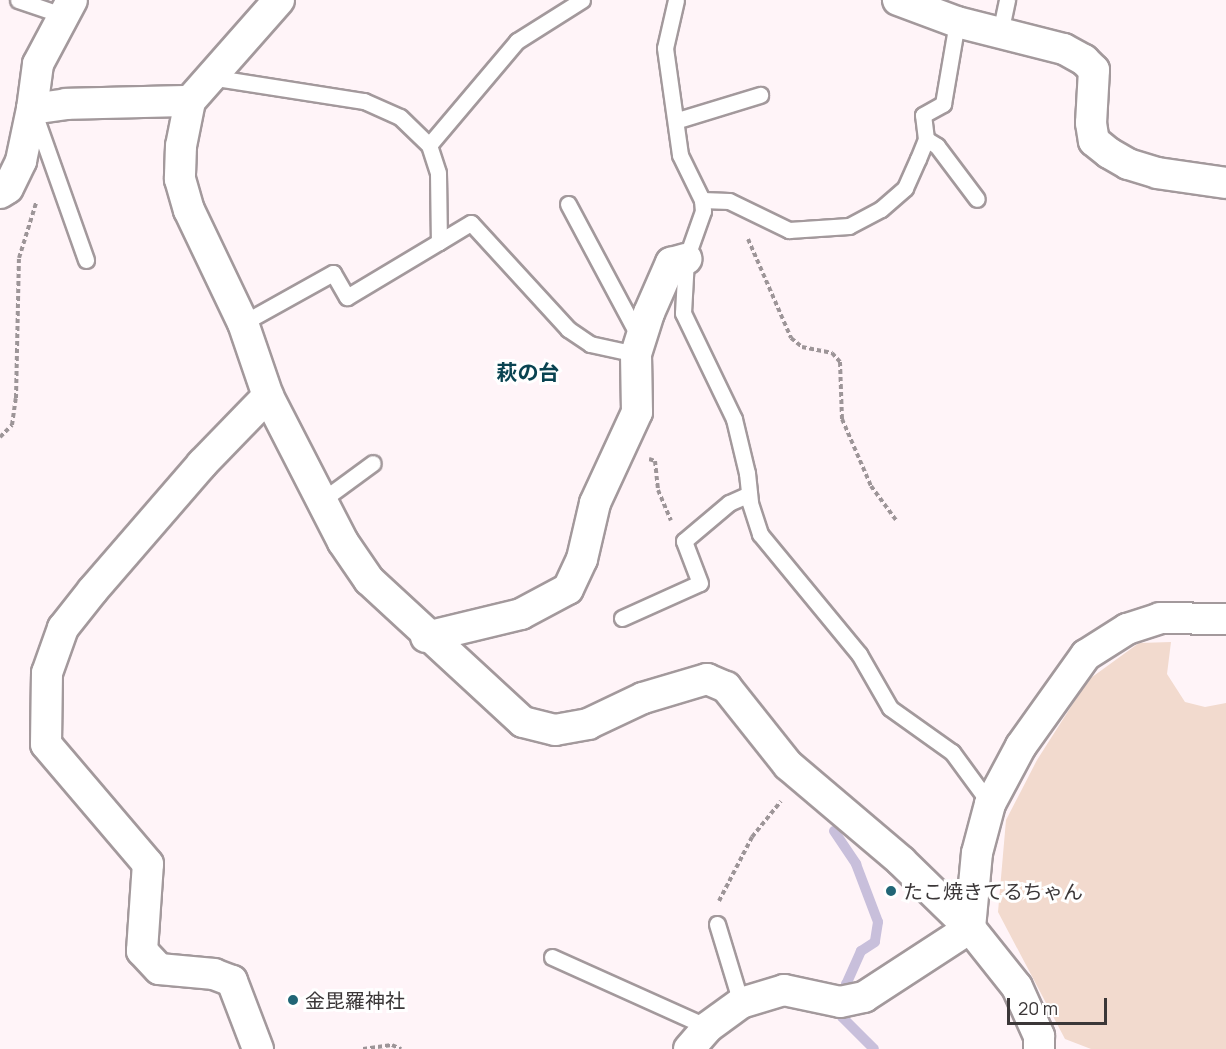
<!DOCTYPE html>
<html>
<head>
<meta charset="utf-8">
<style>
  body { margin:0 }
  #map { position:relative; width:1226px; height:1049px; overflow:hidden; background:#fff4f8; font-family:Manrope,"Noto Sans JP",sans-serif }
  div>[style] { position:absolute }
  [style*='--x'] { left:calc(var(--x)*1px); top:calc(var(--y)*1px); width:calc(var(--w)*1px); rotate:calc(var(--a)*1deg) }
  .green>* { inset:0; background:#f2dace }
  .stream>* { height:10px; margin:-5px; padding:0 5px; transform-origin:5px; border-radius:5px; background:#c8bfdb }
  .path>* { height:4px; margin-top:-2px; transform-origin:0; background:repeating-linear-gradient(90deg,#9d9598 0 4.5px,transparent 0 7.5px) }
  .roads { filter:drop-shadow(2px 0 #a3999c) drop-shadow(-2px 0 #a3999c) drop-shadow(0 2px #a3999c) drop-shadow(0 -2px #a3999c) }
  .lane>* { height:15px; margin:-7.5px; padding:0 7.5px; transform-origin:7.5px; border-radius:7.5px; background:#fff }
  .street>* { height:30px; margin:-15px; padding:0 15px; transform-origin:15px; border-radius:15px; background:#fff }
  .dots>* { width:16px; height:16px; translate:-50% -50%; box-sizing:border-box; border:3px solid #fff; border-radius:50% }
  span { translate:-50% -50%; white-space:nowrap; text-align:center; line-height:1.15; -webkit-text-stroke:6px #fff; paint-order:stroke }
  .poi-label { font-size:20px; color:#3b3738 }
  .left { translate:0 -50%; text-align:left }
  .neighbourhood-label { font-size:21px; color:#094351; font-weight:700 }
  .scale { position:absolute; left:1007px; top:998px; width:100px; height:27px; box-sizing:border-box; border:3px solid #3b3738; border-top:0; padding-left:8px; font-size:18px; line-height:21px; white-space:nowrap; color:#3b3738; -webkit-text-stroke:4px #fff; paint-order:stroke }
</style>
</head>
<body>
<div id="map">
  <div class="green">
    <div style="clip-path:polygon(1171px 642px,1167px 674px,1185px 702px,1205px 707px,1226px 703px,1226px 1049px,1091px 1049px,1065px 1039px,998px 912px,1006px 820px,1037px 760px,1088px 680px,1139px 643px)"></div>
  </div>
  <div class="stream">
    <div style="--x:834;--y:831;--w:40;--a:56"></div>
    <div style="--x:856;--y:864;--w:62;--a:69.2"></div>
    <div style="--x:878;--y:922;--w:20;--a:99"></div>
    <div style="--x:875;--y:942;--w:17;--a:147"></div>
    <div style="--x:861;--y:951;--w:36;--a:114"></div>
    <div style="--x:846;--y:984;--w:33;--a:97"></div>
    <div style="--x:842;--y:1017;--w:45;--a:45"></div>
  </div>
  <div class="path">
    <div style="--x:748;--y:239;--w:108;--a:66.5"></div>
    <div style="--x:791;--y:338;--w:14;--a:39"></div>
    <div style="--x:802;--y:347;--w:31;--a:11"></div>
    <div style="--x:832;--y:353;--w:12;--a:48"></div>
    <div style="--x:840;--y:362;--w:57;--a:88"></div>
    <div style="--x:842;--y:419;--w:73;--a:66.6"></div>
    <div style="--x:871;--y:486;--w:42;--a:53.7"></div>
    <div style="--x:0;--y:437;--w:17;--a:-45"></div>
    <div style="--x:12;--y:425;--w:27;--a:-82"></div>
    <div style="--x:16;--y:398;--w:140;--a:-88.8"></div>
    <div style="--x:19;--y:258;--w:58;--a:-72.8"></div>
    <div style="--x:649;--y:459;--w:6;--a:18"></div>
    <div style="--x:655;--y:461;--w:29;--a:84"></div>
    <div style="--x:658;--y:490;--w:33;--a:67"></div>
    <div style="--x:719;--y:901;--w:72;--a:-62.7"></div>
    <div style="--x:752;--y:837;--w:46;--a:-51.1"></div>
    <div style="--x:363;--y:1049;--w:29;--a:-8"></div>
    <div style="--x:392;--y:1045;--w:10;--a:24"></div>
  </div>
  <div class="roads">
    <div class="lane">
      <div style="--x:18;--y:0;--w:46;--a:18.8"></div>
      <div style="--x:582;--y:0;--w:77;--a:147.8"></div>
      <div style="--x:517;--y:41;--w:136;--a:130.2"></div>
      <div style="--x:429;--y:145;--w:29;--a:72"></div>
      <div style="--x:438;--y:173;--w:69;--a:89.2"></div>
      <div style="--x:439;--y:242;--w:37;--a:-31"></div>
      <div style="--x:471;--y:223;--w:144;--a:47.5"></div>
      <div style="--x:568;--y:329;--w:27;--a:34"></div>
      <div style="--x:590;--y:344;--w:47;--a:12.3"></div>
      <div style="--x:676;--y:0;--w:49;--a:102.9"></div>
      <div style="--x:665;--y:48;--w:108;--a:82"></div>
      <div style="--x:680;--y:155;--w:50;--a:63.9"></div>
      <div style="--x:702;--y:200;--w:11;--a:85"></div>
      <div style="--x:703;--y:211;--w:51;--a:109.5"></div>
      <div style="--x:686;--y:259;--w:54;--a:93.2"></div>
      <div style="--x:683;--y:313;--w:118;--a:64.3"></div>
      <div style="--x:734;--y:419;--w:56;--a:76.5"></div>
      <div style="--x:747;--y:473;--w:30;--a:84"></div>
      <div style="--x:750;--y:503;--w:33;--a:72"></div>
      <div style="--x:760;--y:534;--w:156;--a:50.5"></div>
      <div style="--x:859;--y:654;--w:62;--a:60.1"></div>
      <div style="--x:890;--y:708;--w:76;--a:35.4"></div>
      <div style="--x:952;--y:752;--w:64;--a:53.8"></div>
      <div style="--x:1000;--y:33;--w:34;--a:-78"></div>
      <div style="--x:210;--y:77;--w:156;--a:8.9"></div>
      <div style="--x:364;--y:101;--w:39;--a:24"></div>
      <div style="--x:400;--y:117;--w:40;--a:44"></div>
      <div style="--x:34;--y:113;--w:156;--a:70.5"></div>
      <div style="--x:678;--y:120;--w:86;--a:-17"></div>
      <div style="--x:926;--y:139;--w:13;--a:32"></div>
      <div style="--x:937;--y:146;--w:66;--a:53"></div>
      <div style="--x:702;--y:200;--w:27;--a:2"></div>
      <div style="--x:729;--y:201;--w:67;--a:25.8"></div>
      <div style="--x:789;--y:230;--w:60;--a:-3.8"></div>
      <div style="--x:849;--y:226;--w:36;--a:-28"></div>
      <div style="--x:881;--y:209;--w:32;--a:-41"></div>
      <div style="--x:905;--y:188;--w:32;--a:-66"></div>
      <div style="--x:918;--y:159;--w:22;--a:-68"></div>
      <div style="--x:926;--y:139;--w:24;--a:-97"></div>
      <div style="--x:923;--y:115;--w:23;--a:-29"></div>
      <div style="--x:943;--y:104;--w:83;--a:-80.3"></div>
      <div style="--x:568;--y:204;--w:153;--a:61.9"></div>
      <div style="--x:243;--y:323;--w:103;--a:-29.1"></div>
      <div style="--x:333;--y:273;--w:28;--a:60"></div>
      <div style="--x:347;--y:297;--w:107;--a:-30.9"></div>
      <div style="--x:321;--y:501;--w:64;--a:-36.2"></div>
      <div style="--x:622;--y:618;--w:85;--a:-24.2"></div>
      <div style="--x:700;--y:583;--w:45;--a:-110.9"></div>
      <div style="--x:684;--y:541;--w:59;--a:-40.2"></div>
      <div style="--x:729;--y:503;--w:22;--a:-24"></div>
      <div style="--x:717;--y:924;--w:83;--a:73.1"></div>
      <div style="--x:552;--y:957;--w:171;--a:24.2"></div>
    </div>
    <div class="street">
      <div style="--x:279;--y:0;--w:135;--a:131.4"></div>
      <div style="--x:190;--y:101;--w:46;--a:101.3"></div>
      <div style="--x:181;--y:146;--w:33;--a:92"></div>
      <div style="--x:180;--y:179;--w:32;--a:74"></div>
      <div style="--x:189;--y:210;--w:125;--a:64.5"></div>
      <div style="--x:243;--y:323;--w:77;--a:71.1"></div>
      <div style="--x:268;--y:396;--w:164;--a:62.8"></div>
      <div style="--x:343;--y:542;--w:46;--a:55.6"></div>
      <div style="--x:369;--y:580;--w:209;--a:42.7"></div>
      <div style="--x:523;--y:722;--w:33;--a:14"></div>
      <div style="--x:555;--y:730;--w:34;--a:-10"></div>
      <div style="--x:588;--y:724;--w:61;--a:-25.3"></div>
      <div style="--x:643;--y:698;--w:67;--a:-16.5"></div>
      <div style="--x:707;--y:679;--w:21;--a:23"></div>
      <div style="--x:726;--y:687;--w:100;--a:51.5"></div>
      <div style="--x:788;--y:765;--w:148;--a:40.3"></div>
      <div style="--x:901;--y:861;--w:96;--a:44.2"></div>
      <div style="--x:970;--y:928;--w:75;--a:51.5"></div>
      <div style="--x:1017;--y:987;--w:54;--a:65.8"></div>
      <div style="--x:1039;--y:1036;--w:13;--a:90"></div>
      <div style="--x:898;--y:0;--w:63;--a:20.4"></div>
      <div style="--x:957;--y:22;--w:110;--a:14.2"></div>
      <div style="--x:1064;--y:49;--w:23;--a:29"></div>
      <div style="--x:1084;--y:60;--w:14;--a:45"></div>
      <div style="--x:1094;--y:70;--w:53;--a:93.2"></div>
      <div style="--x:1091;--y:123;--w:18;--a:81"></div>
      <div style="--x:1094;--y:141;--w:19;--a:39"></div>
      <div style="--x:1109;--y:153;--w:22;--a:30"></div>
      <div style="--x:1128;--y:164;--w:30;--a:17"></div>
      <div style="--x:1157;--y:173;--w:70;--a:8.2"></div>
      <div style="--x:32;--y:109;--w:45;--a:-82.4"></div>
      <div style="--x:38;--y:64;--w:72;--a:-62"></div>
      <div style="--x:0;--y:193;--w:9;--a:-32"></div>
      <div style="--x:8;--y:188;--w:30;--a:-64"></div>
      <div style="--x:21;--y:161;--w:53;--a:-78.1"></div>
      <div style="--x:32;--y:109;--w:34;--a:-8"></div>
      <div style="--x:66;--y:104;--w:124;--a:-1.4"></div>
      <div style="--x:426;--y:637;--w:98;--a:-13.6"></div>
      <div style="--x:521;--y:614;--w:53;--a:-28"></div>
      <div style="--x:568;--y:589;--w:33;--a:-65"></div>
      <div style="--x:582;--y:559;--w:57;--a:-76.9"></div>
      <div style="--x:595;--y:503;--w:100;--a:-65.2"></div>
      <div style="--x:637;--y:412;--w:58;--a:-91"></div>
      <div style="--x:636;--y:354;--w:43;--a:-72.4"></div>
      <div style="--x:649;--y:313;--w:55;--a:-66.3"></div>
      <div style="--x:671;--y:263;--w:16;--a:-15"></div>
      <div style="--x:258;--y:1049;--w:73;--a:-110.9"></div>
      <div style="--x:232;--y:981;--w:19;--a:-159"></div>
      <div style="--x:214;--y:974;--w:55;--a:-174.8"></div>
      <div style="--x:159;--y:969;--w:25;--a:-133"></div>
      <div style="--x:142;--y:951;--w:87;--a:-86.1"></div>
      <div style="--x:148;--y:864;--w:157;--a:-130.4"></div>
      <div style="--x:46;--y:744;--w:71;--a:-89.2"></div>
      <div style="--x:47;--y:673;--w:48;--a:-70.4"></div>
      <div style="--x:63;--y:628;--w:48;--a:-51.7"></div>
      <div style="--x:93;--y:590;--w:167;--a:-49.1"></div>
      <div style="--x:202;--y:464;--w:95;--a:-45.9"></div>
      <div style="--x:689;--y:1049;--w:29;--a:-49"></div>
      <div style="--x:708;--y:1027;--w:41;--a:-36"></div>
      <div style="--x:741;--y:1003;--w:45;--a:-16.8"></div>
      <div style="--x:784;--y:990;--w:57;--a:12.1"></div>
      <div style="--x:840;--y:1002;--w:25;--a:-12"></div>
      <div style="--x:864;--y:997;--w:126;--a:-33.1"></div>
      <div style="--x:970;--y:928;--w:75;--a:-84.7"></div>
      <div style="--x:977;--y:853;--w:51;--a:-75.1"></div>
      <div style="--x:990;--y:804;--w:66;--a:-61.9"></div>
      <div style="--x:1021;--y:746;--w:112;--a:-54.5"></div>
      <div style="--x:1086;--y:655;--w:49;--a:-32.4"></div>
      <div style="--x:1127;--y:629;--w:35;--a:-18"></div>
      <div style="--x:1160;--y:618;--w:66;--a:0.9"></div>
    </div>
  </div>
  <div class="dots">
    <div style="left:891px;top:891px;background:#216576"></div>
    <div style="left:293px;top:1000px;background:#216576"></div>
  </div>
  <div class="poi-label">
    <span class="left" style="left:903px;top:891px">たこ焼きてるちゃん</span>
    <span class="left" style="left:305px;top:1000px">金毘羅神社</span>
  </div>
  <div class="neighbourhood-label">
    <span style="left:528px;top:372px">萩の台</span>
  </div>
  <div class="scale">20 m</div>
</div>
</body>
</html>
